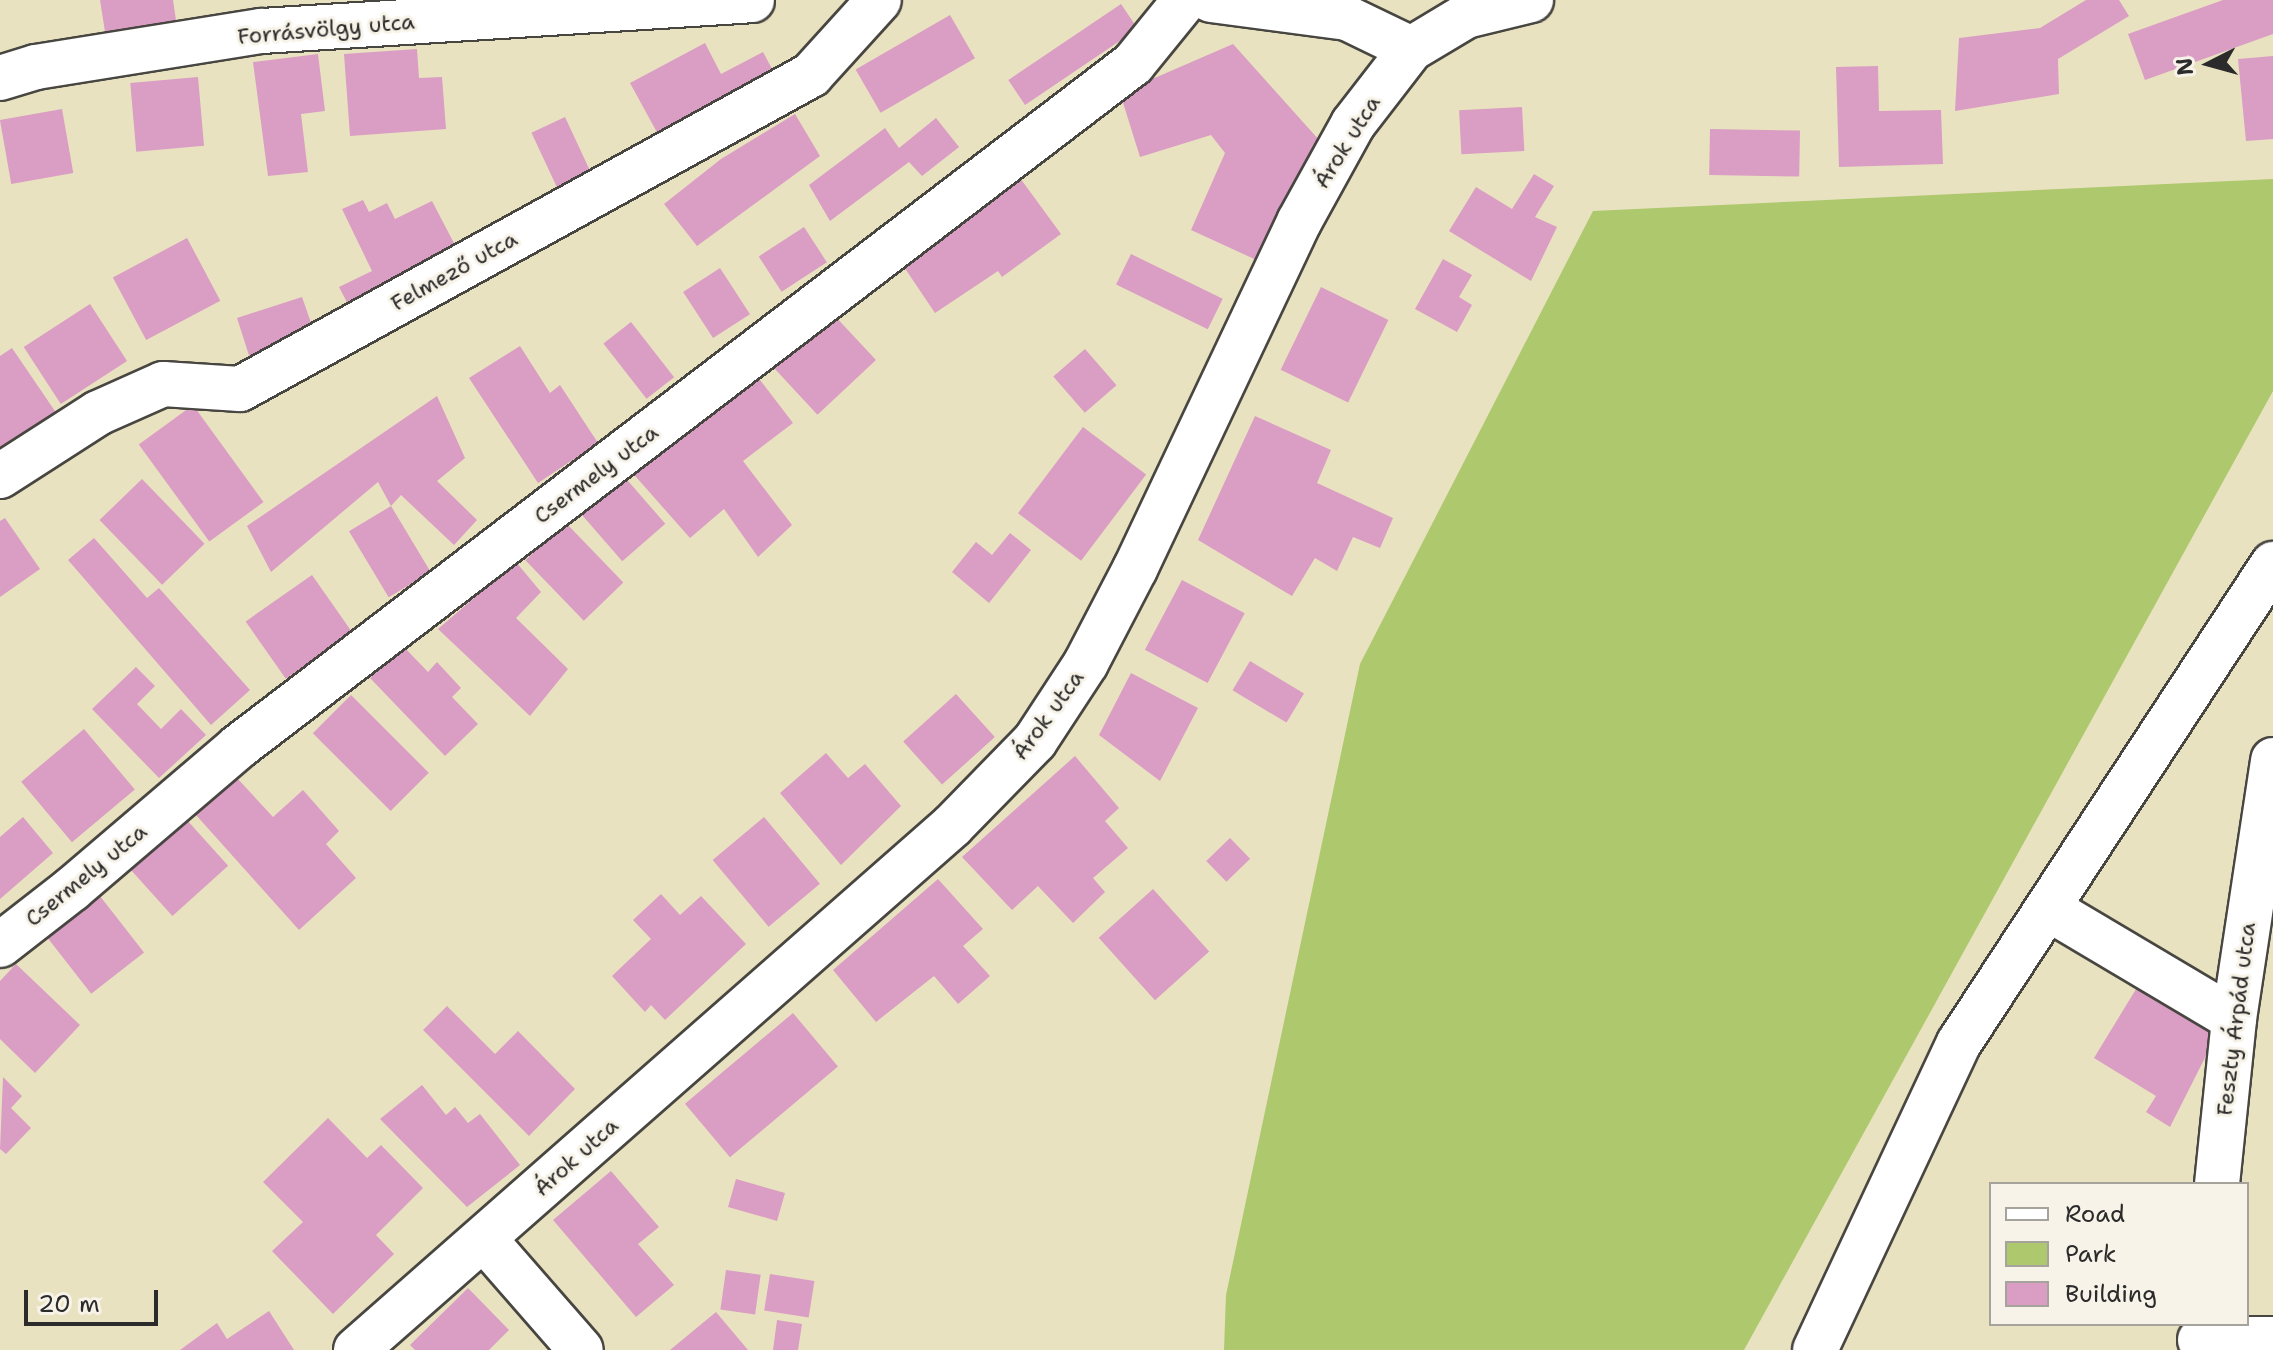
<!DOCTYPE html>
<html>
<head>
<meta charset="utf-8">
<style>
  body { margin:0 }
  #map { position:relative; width:2273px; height:1350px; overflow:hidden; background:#e9e2c0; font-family:"Shantell Sans",sans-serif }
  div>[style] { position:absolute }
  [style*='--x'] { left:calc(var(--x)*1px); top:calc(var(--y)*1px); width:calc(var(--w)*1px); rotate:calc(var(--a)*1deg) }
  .green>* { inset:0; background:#aec86e }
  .building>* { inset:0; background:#da9dc3; transform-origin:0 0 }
  .roads { filter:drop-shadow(2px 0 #484641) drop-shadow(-2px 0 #484641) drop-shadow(0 2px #484641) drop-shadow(0 -2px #484641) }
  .minor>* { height:44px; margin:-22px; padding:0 22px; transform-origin:22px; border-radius:22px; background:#fff }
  span { translate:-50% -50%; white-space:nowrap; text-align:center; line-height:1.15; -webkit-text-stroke:6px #f7f3e8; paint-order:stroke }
  .street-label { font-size:22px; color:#2b2b2b }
  .legend { position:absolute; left:1989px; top:1182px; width:260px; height:144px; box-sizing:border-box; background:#f7f3e8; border:2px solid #a5a39c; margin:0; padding:10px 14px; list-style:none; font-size:24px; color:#2b2b2b }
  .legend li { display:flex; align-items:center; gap:16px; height:40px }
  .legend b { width:40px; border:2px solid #a5a39c }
  .north { position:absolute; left:2169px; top:24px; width:80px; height:80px; -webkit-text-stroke:6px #f7f3e8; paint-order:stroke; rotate:264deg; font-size:22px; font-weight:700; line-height:32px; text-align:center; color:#2b2b2b }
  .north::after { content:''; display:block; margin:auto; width:28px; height:36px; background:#2b2b2b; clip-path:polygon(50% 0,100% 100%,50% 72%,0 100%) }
  .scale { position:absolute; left:24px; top:1290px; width:134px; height:36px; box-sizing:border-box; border:4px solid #2b2b2b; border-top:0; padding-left:10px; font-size:24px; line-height:28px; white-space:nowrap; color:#2b2b2b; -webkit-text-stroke:6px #f7f3e8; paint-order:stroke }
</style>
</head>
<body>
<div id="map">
  <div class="green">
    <div style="clip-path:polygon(2273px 179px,2273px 391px,1744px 1350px,1224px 1350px,1226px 1295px,1360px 664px,1593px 211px)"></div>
  </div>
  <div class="building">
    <div style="clip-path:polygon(100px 0,173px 0,177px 27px,106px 38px)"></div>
    <div style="clip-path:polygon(2086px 0,2119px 0,2129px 16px,2058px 59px,2059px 94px,1955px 111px,1959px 38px,2040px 28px)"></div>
    <div style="clip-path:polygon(2223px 0,2273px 0,2273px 34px,2145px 80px,2128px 34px)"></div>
    <div style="left:1121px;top:4px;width:30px;height:136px;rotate:56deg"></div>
    <div style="left:950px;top:15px;width:50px;height:109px;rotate:60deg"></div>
    <div style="clip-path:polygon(705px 43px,721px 74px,763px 52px,778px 80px,665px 147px,630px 83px)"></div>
    <div style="clip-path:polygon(1233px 44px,1320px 141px,1263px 263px,1191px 230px,1225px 153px,1211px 135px,1140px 157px,1120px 93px)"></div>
    <div style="clip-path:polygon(417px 49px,419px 78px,442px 77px,446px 129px,350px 136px,344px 54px)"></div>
    <div style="clip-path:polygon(318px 54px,325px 111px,301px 114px,308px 172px,268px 176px,253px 62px)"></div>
    <div style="clip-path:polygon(2273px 56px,2273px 139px,2246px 141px,2238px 59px)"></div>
    <div style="clip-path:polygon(1878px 66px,1879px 111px,1941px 110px,1943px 164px,1839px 167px,1836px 67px)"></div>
    <div style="left:198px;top:77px;width:69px;height:68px;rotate:85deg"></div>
    <div style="left:1522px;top:107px;width:44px;height:63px;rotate:87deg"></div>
    <div style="left:62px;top:109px;width:65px;height:63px;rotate:80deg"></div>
    <div style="clip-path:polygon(795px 114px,820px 156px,697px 246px,664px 204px,721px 159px)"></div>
    <div style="left:565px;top:117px;width:68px;height:37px;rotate:65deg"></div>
    <div style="clip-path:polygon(936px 118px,959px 147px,922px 176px,909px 162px,830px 221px,809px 185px,885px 128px,899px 148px)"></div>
    <div style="left:1710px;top:129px;width:90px;height:46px;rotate:1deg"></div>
    <div style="clip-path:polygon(1534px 174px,1554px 186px,1535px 217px,1557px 227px,1531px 281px,1449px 231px,1476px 187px,1512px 209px)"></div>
    <div style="clip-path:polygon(1020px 178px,1061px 234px,1002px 277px,998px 271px,935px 313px,902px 264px)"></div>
    <div style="clip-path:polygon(363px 200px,369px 212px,387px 203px,395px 219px,432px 201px,456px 247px,352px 312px,339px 287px,372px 271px,342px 209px)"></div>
    <div style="left:804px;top:227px;width:42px;height:54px;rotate:57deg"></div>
    <div style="left:187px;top:238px;width:71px;height:84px;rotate:62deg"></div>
    <div style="left:1131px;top:254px;width:102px;height:34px;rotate:26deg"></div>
    <div style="clip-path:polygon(1443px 259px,1472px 275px,1459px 297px,1472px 305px,1457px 332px,1415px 309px)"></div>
    <div style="left:720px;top:268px;width:55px;height:44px;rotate:57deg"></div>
    <div style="left:1321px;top:287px;width:75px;height:92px;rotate:26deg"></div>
    <div style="clip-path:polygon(302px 297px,316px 337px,254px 371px,237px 318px)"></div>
    <div style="left:90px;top:304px;width:68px;height:79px;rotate:57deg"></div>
    <div style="left:833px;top:314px;width:63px;height:80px;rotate:47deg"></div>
    <div style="left:631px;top:322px;width:70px;height:35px;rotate:52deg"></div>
    <div style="clip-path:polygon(520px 346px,550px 393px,560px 385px,598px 443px,538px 483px,469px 378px)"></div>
    <div style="clip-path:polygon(12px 348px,59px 417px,0 456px,0 356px)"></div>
    <div style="left:1085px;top:349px;width:48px;height:42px;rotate:49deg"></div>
    <div style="clip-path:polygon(757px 376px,793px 423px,743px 461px,792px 525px,758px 557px,724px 509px,690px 538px,629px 469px)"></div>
    <div style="clip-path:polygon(437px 396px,465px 458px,437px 481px,477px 520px,454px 545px,401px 495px,391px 506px,378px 482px,271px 572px,247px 526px)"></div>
    <div style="left:193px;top:405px;width:120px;height:67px;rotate:54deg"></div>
    <div style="clip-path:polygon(1255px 416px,1331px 450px,1317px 483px,1393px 518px,1380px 548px,1353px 537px,1337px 571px,1315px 558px,1292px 596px,1198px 540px)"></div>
    <div style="left:1083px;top:427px;width:79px;height:108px;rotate:37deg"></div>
    <div style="left:622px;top:474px;width:66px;height:57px;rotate:49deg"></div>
    <div style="left:142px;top:479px;width:90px;height:59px;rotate:46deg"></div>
    <div style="left:391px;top:506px;width:77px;height:49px;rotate:59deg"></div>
    <div style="clip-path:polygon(5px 518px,40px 569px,0 597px,0 521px)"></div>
    <div style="left:565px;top:522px;width:84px;height:55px;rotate:46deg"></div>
    <div style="clip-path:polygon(1010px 533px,1031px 550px,989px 603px,952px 572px,976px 542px,992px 555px)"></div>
    <div style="clip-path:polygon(94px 538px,147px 598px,159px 588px,250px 690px,211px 725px,68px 560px)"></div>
    <div style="clip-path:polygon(516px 562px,541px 592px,516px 618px,568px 669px,530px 716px,438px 629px)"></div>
    <div style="left:312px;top:575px;width:70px;height:81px;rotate:55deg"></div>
    <div style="left:1182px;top:580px;width:71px;height:79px;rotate:28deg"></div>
    <div style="clip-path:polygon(403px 646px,428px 672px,437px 662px,461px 688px,452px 697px,478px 724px,445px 756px,370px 678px)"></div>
    <div style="left:1250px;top:661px;width:63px;height:34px;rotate:31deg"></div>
    <div style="clip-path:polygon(136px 667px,155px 686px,137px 704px,161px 729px,181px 709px,206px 735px,159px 778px,92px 709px)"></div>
    <div style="clip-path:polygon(1131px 673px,1198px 708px,1160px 781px,1099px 735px)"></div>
    <div style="left:956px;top:694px;width:58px;height:71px;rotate:48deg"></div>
    <div style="left:351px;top:695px;width:110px;height:54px;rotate:45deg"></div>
    <div style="left:84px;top:729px;width:79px;height:82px;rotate:50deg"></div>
    <div style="clip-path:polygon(826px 753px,848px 778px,865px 764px,901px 806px,841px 865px,780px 793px)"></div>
    <div style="clip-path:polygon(1075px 756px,1119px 808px,1105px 821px,1128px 848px,1093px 878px,1105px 892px,1073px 923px,1038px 886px,1012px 910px,962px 857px)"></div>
    <div style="clip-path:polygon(237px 778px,273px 817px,303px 790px,339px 831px,326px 844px,356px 878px,299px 930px,196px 815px)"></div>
    <div style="clip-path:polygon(23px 817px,53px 853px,0 899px,0 837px)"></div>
    <div style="left:764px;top:817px;width:87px;height:67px;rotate:50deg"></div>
    <div style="left:186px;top:819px;width:63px;height:75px;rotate:48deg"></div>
    <div style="left:1230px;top:838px;width:29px;height:33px;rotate:46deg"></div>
    <div style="clip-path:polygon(938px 879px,983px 929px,963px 946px,990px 976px,958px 1004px,934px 976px,876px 1022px,833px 970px)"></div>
    <div style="left:1153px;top:889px;width:84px;height:73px;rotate:48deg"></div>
    <div style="left:96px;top:891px;width:78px;height:67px;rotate:52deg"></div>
    <div style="clip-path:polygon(661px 894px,680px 915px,701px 896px,746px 944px,665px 1020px,651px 1005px,645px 1012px,612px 976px,651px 939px,633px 920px)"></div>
    <div style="clip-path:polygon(16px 964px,80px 1025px,35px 1073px,0 1039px,0 981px)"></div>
    <div style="clip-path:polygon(2144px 976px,2222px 1024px,2170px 1127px,2146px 1112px,2156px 1096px,2094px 1058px)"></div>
    <div style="clip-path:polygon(447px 1006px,495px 1054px,518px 1031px,575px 1089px,529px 1136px,423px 1030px)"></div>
    <div style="left:793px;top:1013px;width:70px;height:141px;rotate:50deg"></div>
    <div style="clip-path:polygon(3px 1077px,22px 1096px,11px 1108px,31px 1128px,6px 1154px,0 1149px)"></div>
    <div style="clip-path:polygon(422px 1085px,446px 1115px,455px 1107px,468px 1123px,480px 1114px,520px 1165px,467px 1207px,380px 1119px)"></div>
    <div style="clip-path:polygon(328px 1118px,367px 1158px,381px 1145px,423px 1188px,376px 1235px,394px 1254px,333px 1314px,272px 1251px,303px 1222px,263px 1182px)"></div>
    <div style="clip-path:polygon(611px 1171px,659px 1227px,638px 1244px,674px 1285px,636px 1317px,553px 1220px)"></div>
    <div style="left:736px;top:1179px;width:51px;height:29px;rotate:16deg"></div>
    <div style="left:726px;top:1270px;width:35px;height:40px;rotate:8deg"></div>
    <div style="left:770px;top:1274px;width:45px;height:37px;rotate:9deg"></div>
    <div style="clip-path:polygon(468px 1288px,509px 1330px,489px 1350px,415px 1350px,410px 1345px)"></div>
    <div style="clip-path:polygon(269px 1311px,294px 1350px,180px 1350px,217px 1323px,227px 1339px)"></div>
    <div style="clip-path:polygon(716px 1312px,748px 1350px,670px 1350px)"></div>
    <div style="clip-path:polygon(777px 1320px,802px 1324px,798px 1350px,773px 1350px)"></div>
  </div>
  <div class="roads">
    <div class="minor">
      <div style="--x:1211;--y:0;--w:137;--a:7.5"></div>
      <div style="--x:1347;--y:18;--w:71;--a:25.8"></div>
      <div style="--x:0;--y:78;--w:38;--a:-17"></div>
      <div style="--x:36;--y:67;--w:229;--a:-9.1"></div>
      <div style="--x:262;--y:31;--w:491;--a:-3.6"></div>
      <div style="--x:0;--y:476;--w:117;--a:-32.7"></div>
      <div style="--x:98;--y:413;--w:71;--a:-24"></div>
      <div style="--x:163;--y:384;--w:77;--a:3.7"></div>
      <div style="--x:240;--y:389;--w:652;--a:-28.81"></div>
      <div style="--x:811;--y:75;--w:101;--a:-47.8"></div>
      <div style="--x:2049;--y:909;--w:215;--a:30.7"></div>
      <div style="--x:0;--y:945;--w:91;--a:-37.9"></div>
      <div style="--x:72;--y:889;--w:218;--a:-40.5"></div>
      <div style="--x:238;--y:747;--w:1126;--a:-37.35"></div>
      <div style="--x:1133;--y:64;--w:82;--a:-50.9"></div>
      <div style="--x:2217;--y:1184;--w:166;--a:-84.1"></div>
      <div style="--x:2234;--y:1019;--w:262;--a:-81.4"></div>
      <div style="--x:484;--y:1239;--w:147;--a:48.9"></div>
      <div style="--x:2200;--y:1340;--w:73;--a:-0.8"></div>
      <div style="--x:356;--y:1350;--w:794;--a:-41.32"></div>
      <div style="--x:952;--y:826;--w:119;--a:-45.7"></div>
      <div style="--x:1035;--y:741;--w:93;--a:-56.8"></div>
      <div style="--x:1086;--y:663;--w:106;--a:-62.5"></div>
      <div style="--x:1135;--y:569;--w:384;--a:-64.7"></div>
      <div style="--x:1299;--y:222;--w:112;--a:-61.1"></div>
      <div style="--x:1353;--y:124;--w:95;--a:-52.3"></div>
      <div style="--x:1411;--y:49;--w:64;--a:-31"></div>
      <div style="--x:1466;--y:16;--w:67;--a:-13.8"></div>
      <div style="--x:1815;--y:1350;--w:339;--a:-64.9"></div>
      <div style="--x:1959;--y:1043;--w:573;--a:-56.75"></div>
    </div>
  </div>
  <div class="street-label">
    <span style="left:326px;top:29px;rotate:-5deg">Forrásvölgy utca</span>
    <span style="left:1347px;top:142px;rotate:-58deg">Árok utca</span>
    <span style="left:454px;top:271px;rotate:-29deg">Felmező utca</span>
    <span style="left:596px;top:474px;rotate:-37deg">Csermely utca</span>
    <span style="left:1048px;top:715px;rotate:-54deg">Árok utca</span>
    <span style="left:86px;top:875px;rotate:-39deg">Csermely utca</span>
    <span style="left:2236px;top:1019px;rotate:-83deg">Feszty Árpád utca</span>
    <span style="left:576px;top:1157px;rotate:-42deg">Árok utca</span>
  </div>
  <ul class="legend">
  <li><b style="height:10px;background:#fff"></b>Road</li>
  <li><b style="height:22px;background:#aec86e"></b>Park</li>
  <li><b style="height:22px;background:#da9dc3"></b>Building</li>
  </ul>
  <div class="north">N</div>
  <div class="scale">20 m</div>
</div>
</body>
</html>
